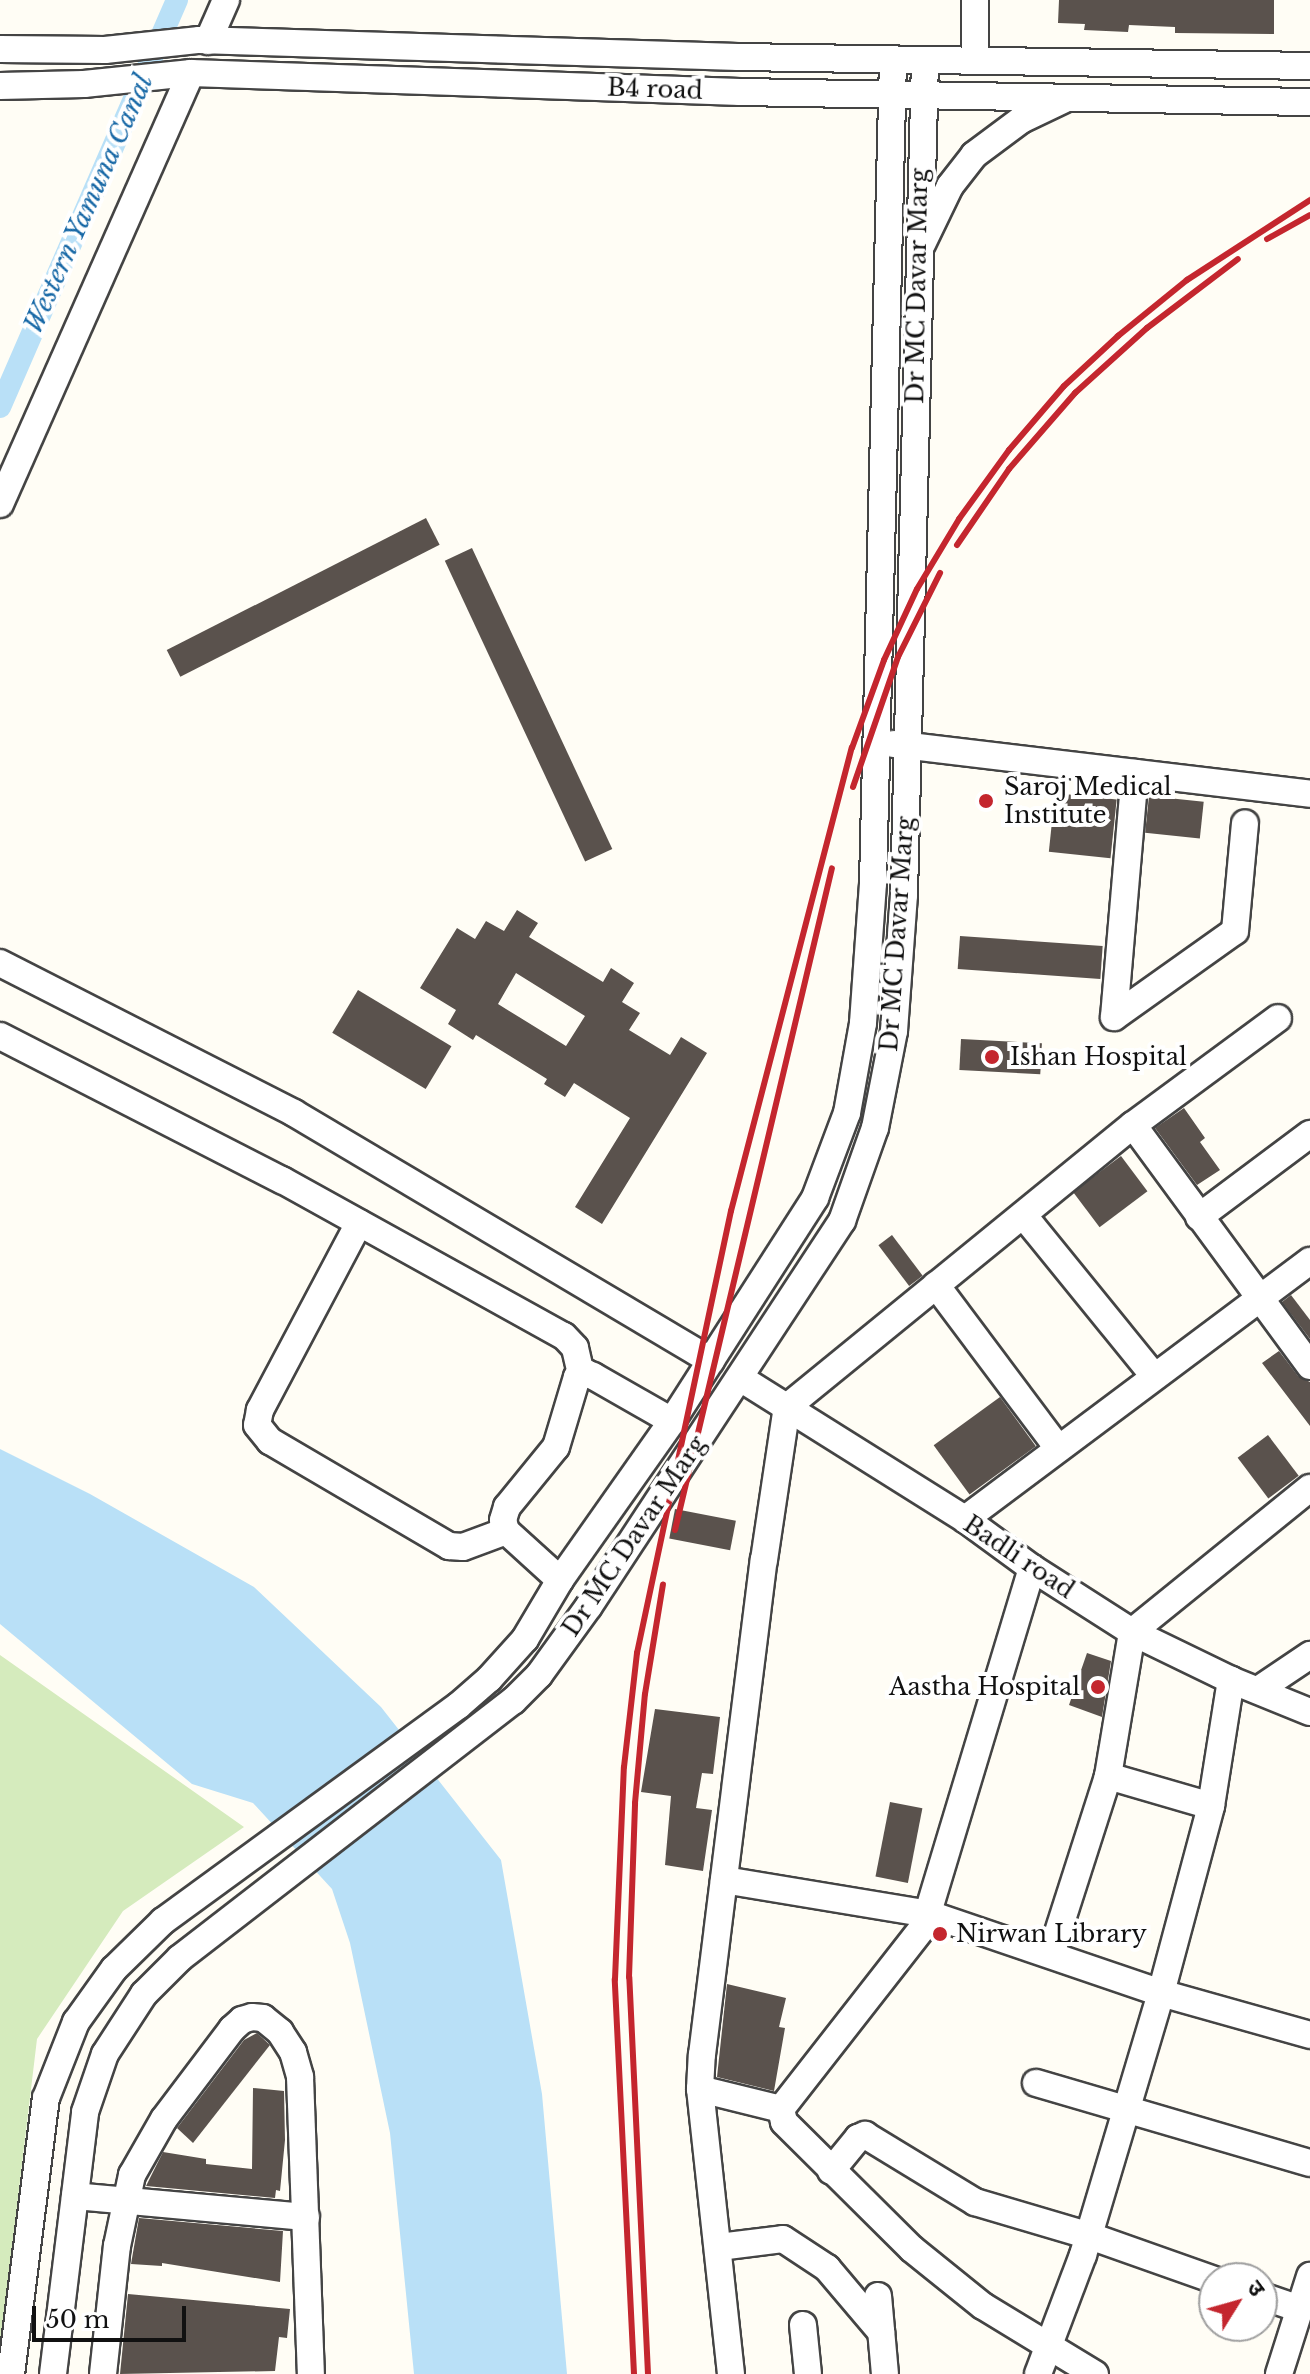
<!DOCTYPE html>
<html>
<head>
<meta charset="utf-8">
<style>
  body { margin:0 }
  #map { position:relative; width:1310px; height:2374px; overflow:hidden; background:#fffdf5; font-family:"Libre Baskerville","Noto Sans Devanagari",serif }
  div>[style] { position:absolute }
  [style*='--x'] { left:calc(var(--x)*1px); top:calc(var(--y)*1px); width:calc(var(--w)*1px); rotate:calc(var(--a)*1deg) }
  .green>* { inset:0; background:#d5ebbd }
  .water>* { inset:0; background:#b9e0f7 }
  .canal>* { height:22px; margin:-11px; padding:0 11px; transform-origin:11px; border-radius:11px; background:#b9e0f7 }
  .building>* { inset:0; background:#5a524d; transform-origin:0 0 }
  .roads { filter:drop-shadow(2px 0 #444) drop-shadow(-2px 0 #444) drop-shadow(0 2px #444) drop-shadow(0 -2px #444) }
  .minor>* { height:26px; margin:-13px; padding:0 13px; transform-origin:13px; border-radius:13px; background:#fff }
  .rail>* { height:6px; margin:-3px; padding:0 3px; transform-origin:3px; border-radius:3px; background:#c4262e }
  .dots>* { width:22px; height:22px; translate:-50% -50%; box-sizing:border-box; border:4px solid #fff; border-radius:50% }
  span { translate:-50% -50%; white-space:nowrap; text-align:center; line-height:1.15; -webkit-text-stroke:8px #fff; paint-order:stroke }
  .street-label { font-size:24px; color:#111 }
  .poi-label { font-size:24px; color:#111 }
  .left { translate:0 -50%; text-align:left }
  .right { translate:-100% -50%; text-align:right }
  .water-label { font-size:26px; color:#1768a6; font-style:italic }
  .north { position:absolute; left:1198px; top:2262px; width:80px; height:80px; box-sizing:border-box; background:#fff; border:2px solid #a0a0a0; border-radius:50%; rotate:53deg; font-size:22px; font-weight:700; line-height:32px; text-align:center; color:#111 }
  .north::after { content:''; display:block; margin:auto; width:28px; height:36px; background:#c4262e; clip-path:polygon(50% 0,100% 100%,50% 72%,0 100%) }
  .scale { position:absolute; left:32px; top:2306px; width:154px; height:36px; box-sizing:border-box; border:4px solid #111; border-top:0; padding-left:10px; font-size:24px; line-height:28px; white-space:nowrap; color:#111; -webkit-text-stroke:6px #fff; paint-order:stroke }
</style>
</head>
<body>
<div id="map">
  <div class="green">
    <div style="clip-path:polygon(0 1655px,244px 1827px,123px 1911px,37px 2039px,0 2348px)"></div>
  </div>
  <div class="water">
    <div style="clip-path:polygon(0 1449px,90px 1494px,254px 1587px,381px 1707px,501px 1860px,542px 2094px,567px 2374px,414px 2374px,390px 2133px,350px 1943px,332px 1889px,253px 1803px,192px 1784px,0 1624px)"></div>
  </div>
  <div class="canal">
    <div style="--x:0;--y:407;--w:444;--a:-66.5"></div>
  </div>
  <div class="building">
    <div style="clip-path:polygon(1059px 0,1274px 0,1274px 34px,1175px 33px,1175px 27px,1129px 25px,1128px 32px,1084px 30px,1085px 24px,1058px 23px)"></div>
    <div style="left:426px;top:518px;width:30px;height:291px;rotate:63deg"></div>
    <div style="left:472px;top:548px;width:332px;height:30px;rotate:65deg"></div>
    <div style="left:1055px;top:793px;width:62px;height:59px;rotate:6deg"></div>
    <div style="left:1149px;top:796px;width:55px;height:37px;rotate:6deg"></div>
    <div style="clip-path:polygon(evenodd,517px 910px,538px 923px,529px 937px,603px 982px,611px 968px,634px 983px,622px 1002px,640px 1013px,629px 1030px,670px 1055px,681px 1037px,707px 1053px,602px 1224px,575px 1207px,630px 1118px,574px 1083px,565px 1097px,544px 1084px,547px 1079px,476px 1035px,473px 1040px,448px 1024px,456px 1010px,420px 988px,457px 928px,475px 939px,486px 921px,504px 931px,517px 910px,516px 973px,585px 1016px,566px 1046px,498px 1004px,516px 973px)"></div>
    <div style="left:960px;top:936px;width:143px;height:33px;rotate:4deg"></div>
    <div style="left:358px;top:990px;width:109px;height:50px;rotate:31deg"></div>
    <div style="left:961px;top:1039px;width:81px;height:31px;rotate:3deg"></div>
    <div style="clip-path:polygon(1184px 1108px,1205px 1138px,1200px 1142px,1220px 1170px,1197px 1185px,1155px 1128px)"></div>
    <div style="left:1121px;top:1156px;width:44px;height:60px;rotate:53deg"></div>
    <div style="left:892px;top:1235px;width:51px;height:17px;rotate:53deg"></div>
    <div style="clip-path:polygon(1291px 1295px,1310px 1320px,1310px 1339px,1282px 1302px)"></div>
    <div style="clip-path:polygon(1279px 1351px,1298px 1376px,1310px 1382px,1310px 1426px,1262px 1363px)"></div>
    <div style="left:1000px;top:1397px;width:61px;height:82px;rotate:54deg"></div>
    <div style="left:1268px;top:1435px;width:51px;height:38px;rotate:53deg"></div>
    <div style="left:675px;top:1509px;width:62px;height:30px;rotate:11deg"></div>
    <div style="clip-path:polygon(1087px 1653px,1111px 1661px,1102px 1717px,1069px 1705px)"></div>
    <div style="clip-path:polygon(655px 1709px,720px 1717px,713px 1774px,702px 1773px,696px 1808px,712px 1810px,703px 1871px,665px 1865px,671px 1796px,641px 1792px)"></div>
    <div style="left:890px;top:1802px;width:33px;height:76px;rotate:11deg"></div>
    <div style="clip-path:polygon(727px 1984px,786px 1998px,779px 2027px,785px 2028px,774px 2091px,717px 2077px)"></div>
    <div style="clip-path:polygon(257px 2033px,270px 2045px,193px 2143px,177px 2128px,244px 2040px)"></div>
    <div style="clip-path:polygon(253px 2088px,284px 2091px,285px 2140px,280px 2191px,276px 2190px,275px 2198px,146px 2186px,163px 2152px,206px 2159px,206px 2164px,252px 2169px)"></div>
    <div style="clip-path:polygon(139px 2218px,283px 2231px,280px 2282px,162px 2263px,162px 2266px,131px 2264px)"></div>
    <div style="clip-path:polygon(128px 2294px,290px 2309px,287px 2338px,279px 2337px,275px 2371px,120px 2374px)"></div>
  </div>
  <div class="roads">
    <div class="minor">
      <div style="--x:208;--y:41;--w:45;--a:-66.3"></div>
      <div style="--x:0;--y:49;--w:105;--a:0.5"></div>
      <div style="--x:105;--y:50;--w:95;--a:-6.1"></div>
      <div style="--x:199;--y:40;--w:539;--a:1.81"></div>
      <div style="--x:738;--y:57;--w:572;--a:0.9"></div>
      <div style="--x:975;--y:61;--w:61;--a:-90"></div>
      <div style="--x:0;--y:86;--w:84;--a:-1.4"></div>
      <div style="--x:84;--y:84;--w:108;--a:-5.9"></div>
      <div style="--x:191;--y:73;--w:549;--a:1.98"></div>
      <div style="--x:740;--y:92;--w:570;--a:1.01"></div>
      <div style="--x:922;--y:244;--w:64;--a:-64.2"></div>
      <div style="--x:950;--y:186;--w:39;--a:-52"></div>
      <div style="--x:974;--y:155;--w:59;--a:-36.7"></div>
      <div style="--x:1021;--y:120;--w:47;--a:-25.5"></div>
      <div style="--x:0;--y:504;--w:471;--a:-66.1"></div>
      <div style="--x:893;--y:744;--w:420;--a:6.8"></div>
      <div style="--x:0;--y:963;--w:330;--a:27"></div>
      <div style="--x:294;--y:1113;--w:485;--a:30.7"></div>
      <div style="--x:1114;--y:1017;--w:148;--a:-35.4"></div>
      <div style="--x:1235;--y:931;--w:108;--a:-84.7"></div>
      <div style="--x:1114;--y:1017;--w:245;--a:-85.1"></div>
      <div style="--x:0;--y:1036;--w:317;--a:27.1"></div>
      <div style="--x:282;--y:1180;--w:322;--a:29"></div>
      <div style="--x:564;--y:1336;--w:16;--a:47"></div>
      <div style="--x:575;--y:1348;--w:27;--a:77"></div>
      <div style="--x:1133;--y:1125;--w:299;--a:53.7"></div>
      <div style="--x:1024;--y:1216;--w:206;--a:50.9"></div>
      <div style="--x:1199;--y:1217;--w:139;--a:-36.8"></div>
      <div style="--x:359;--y:1223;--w:212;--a:117.9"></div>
      <div style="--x:260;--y:1410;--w:15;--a:101"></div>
      <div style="--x:257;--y:1425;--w:21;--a:51"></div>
      <div style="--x:270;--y:1441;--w:208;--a:30.4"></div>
      <div style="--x:449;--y:1546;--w:14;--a:4"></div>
      <div style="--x:463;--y:1547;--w:46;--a:-20.4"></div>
      <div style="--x:936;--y:1285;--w:204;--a:53.2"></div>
      <div style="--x:740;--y:1378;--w:266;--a:32.1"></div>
      <div style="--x:965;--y:1519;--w:83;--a:36.2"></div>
      <div style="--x:1032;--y:1568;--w:119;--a:32.6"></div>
      <div style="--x:1132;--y:1632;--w:110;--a:25.9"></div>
      <div style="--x:1231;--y:1680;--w:85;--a:22.1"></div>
      <div style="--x:965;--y:1519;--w:431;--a:-36.8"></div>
      <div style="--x:1032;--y:1568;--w:374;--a:106.8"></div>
      <div style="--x:924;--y:1926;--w:232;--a:128"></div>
      <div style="--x:781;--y:2109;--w:13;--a:77"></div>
      <div style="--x:784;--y:2122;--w:180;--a:44.8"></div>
      <div style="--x:912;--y:2249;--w:91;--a:38.8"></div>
      <div style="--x:983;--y:2306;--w:131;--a:31.3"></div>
      <div style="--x:560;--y:1580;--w:73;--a:-137.8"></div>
      <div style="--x:506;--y:1531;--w:11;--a:-105"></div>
      <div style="--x:503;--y:1520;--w:14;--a:-73"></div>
      <div style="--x:507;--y:1507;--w:77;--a:-50.8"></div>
      <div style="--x:556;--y:1447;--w:73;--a:-73.3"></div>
      <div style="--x:577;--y:1377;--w:10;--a:-24"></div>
      <div style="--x:586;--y:1373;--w:8;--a:23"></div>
      <div style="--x:593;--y:1376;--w:91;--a:29.7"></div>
      <div style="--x:1258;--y:1690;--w:63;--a:-33.9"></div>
      <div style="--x:1108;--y:1776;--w:107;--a:16.2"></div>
      <div style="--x:724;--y:1880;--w:208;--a:9.4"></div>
      <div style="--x:929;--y:1914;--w:245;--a:18.8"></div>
      <div style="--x:1161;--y:1993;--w:155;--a:15.7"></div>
      <div style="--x:1051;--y:1954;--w:187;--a:-72.2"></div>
      <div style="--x:1108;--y:1776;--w:146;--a:-80.5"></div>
      <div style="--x:1132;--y:1632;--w:229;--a:-39"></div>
      <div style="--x:1036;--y:2083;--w:285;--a:16.3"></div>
      <div style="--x:700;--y:2089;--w:83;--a:13.9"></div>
      <div style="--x:831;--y:2171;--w:43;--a:-50.7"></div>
      <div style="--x:858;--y:2138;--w:8;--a:-23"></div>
      <div style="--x:865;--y:2135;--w:129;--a:31.3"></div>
      <div style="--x:975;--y:2202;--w:120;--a:16.5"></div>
      <div style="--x:1090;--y:2236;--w:132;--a:19.5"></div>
      <div style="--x:75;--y:2196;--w:232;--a:5.2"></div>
      <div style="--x:719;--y:2247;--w:64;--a:-7.1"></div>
      <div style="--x:783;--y:2239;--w:53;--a:33.4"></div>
      <div style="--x:827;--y:2268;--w:84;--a:49.8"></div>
      <div style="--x:878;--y:2296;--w:78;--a:84.9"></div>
      <div style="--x:1262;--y:2296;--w:40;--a:18.9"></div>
      <div style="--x:803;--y:2325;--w:49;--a:84.2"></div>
      <div style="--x:11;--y:2374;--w:278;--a:-82.8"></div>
      <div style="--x:46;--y:2098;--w:82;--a:-68.5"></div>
      <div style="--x:76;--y:2022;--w:65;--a:-54.4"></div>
      <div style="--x:114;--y:1969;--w:69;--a:-44.4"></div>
      <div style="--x:163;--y:1921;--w:365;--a:-36.1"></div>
      <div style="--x:458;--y:1706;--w:41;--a:-41.1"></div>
      <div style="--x:489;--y:1679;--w:54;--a:-48"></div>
      <div style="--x:525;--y:1639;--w:69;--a:-59.3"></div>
      <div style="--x:560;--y:1580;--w:194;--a:-54.8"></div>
      <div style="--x:672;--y:1421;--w:265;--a:-57.3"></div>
      <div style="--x:815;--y:1198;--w:91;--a:-69.4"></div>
      <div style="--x:847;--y:1113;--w:91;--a:-79.9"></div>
      <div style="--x:863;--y:1023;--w:140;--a:-85.9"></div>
      <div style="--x:873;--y:883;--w:824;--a:-88.61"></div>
      <div style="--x:53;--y:2374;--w:264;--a:-83"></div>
      <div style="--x:85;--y:2112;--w:61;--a:-71"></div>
      <div style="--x:105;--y:2054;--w:72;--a:-57"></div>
      <div style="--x:144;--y:1994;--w:51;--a:-45"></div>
      <div style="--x:180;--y:1958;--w:421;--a:-37.7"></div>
      <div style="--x:513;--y:1701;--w:37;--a:-45"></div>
      <div style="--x:539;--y:1675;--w:85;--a:-54.1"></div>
      <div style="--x:589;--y:1606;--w:461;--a:-56.7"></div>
      <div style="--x:842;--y:1221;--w:99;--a:-70.5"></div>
      <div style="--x:875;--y:1128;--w:99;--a:-78.9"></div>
      <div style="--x:894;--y:1031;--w:136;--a:-85.8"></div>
      <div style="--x:904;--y:895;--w:835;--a:-88.56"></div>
      <div style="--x:103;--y:2374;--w:129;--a:-83.8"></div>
      <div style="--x:117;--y:2246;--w:73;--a:-78.1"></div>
      <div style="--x:132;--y:2175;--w:64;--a:-60.3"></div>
      <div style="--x:164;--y:2119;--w:113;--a:-52.9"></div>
      <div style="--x:232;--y:2029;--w:13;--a:-42"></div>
      <div style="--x:242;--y:2020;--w:10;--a:-17"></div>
      <div style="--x:252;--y:2017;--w:11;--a:5"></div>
      <div style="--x:263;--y:2018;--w:22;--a:39"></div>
      <div style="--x:280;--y:2032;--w:24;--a:57"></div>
      <div style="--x:293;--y:2052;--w:26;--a:74"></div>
      <div style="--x:300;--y:2077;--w:297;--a:87.9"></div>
      <div style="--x:731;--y:2374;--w:287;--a:-96.2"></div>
      <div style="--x:700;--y:2089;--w:34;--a:-87"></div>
      <div style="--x:702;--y:2055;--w:499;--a:-82.9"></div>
      <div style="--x:764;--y:1560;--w:155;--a:-81.5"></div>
      <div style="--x:787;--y:1407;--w:446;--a:-39.2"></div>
      <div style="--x:1133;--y:1125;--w:180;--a:-36.4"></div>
      <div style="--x:1038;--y:2374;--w:127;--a:-69.3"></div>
      <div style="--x:1083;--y:2255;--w:273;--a:-73.4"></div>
      <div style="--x:1161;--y:1993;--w:194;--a:-75"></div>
      <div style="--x:1211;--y:1806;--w:128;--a:-81"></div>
      <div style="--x:1279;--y:2374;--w:103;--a:-72.4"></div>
    </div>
  </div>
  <div class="rail">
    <div style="--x:1267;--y:239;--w:49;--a:-29.2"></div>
    <div style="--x:957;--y:545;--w:92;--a:-55.6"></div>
    <div style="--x:1009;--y:469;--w:101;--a:-49"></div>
    <div style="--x:1075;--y:393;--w:97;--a:-42.1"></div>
    <div style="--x:1147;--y:328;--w:114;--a:-37.2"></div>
    <div style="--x:853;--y:787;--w:138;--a:-70.9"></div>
    <div style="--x:898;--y:657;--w:94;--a:-63.4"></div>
    <div style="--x:675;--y:1530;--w:680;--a:-76.66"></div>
    <div style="--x:634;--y:2374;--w:395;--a:-92.8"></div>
    <div style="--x:615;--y:1979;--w:212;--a:-87.6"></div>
    <div style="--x:624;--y:1767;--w:115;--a:-83.5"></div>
    <div style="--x:637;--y:1653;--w:452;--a:-78"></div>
    <div style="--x:731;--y:1211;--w:479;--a:-75.4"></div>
    <div style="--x:852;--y:748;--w:94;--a:-70"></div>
    <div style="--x:884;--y:660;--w:78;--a:-65.1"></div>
    <div style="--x:917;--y:589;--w:82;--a:-59"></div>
    <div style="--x:959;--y:519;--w:85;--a:-54.1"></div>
    <div style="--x:1009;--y:450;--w:84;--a:-49.3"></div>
    <div style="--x:1064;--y:386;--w:74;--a:-42.8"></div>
    <div style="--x:1118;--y:336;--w:89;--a:-39.1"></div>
    <div style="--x:1187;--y:280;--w:147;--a:-33"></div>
    <div style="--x:648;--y:2374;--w:397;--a:-92.7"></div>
    <div style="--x:629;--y:1977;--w:174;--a:-88"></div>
    <div style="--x:635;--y:1803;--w:109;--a:-84.8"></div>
    <div style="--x:645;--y:1694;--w:111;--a:-80.7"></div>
  </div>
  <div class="dots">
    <div style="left:986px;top:801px;background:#c4262e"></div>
    <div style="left:992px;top:1057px;background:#c4262e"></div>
    <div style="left:1098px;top:1687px;background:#c4262e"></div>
    <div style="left:940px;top:1934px;background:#c4262e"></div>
  </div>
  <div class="street-label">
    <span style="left:655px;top:89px;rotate:2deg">B4 road</span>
    <span style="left:917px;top:286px;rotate:-89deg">Dr MC Davar Marg</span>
    <span style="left:897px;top:934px;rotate:-86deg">Dr MC Davar Marg</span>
    <span style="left:634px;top:1536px;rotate:-56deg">Dr MC Davar Marg</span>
    <span style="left:1019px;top:1557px;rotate:34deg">Badli road</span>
  </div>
  <div class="poi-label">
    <span class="left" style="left:1004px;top:801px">Saroj Medical<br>Institute</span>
    <span class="left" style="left:1010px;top:1057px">Ishan Hospital</span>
    <span class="right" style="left:1080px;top:1687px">Aastha Hospital</span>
    <span class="left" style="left:956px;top:1934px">Nirwan Library</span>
  </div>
  <div class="water-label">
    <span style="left:89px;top:204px;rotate:-66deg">Western Yamuna Canal</span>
  </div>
  <div class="north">उ</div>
  <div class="scale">50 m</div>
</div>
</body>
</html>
